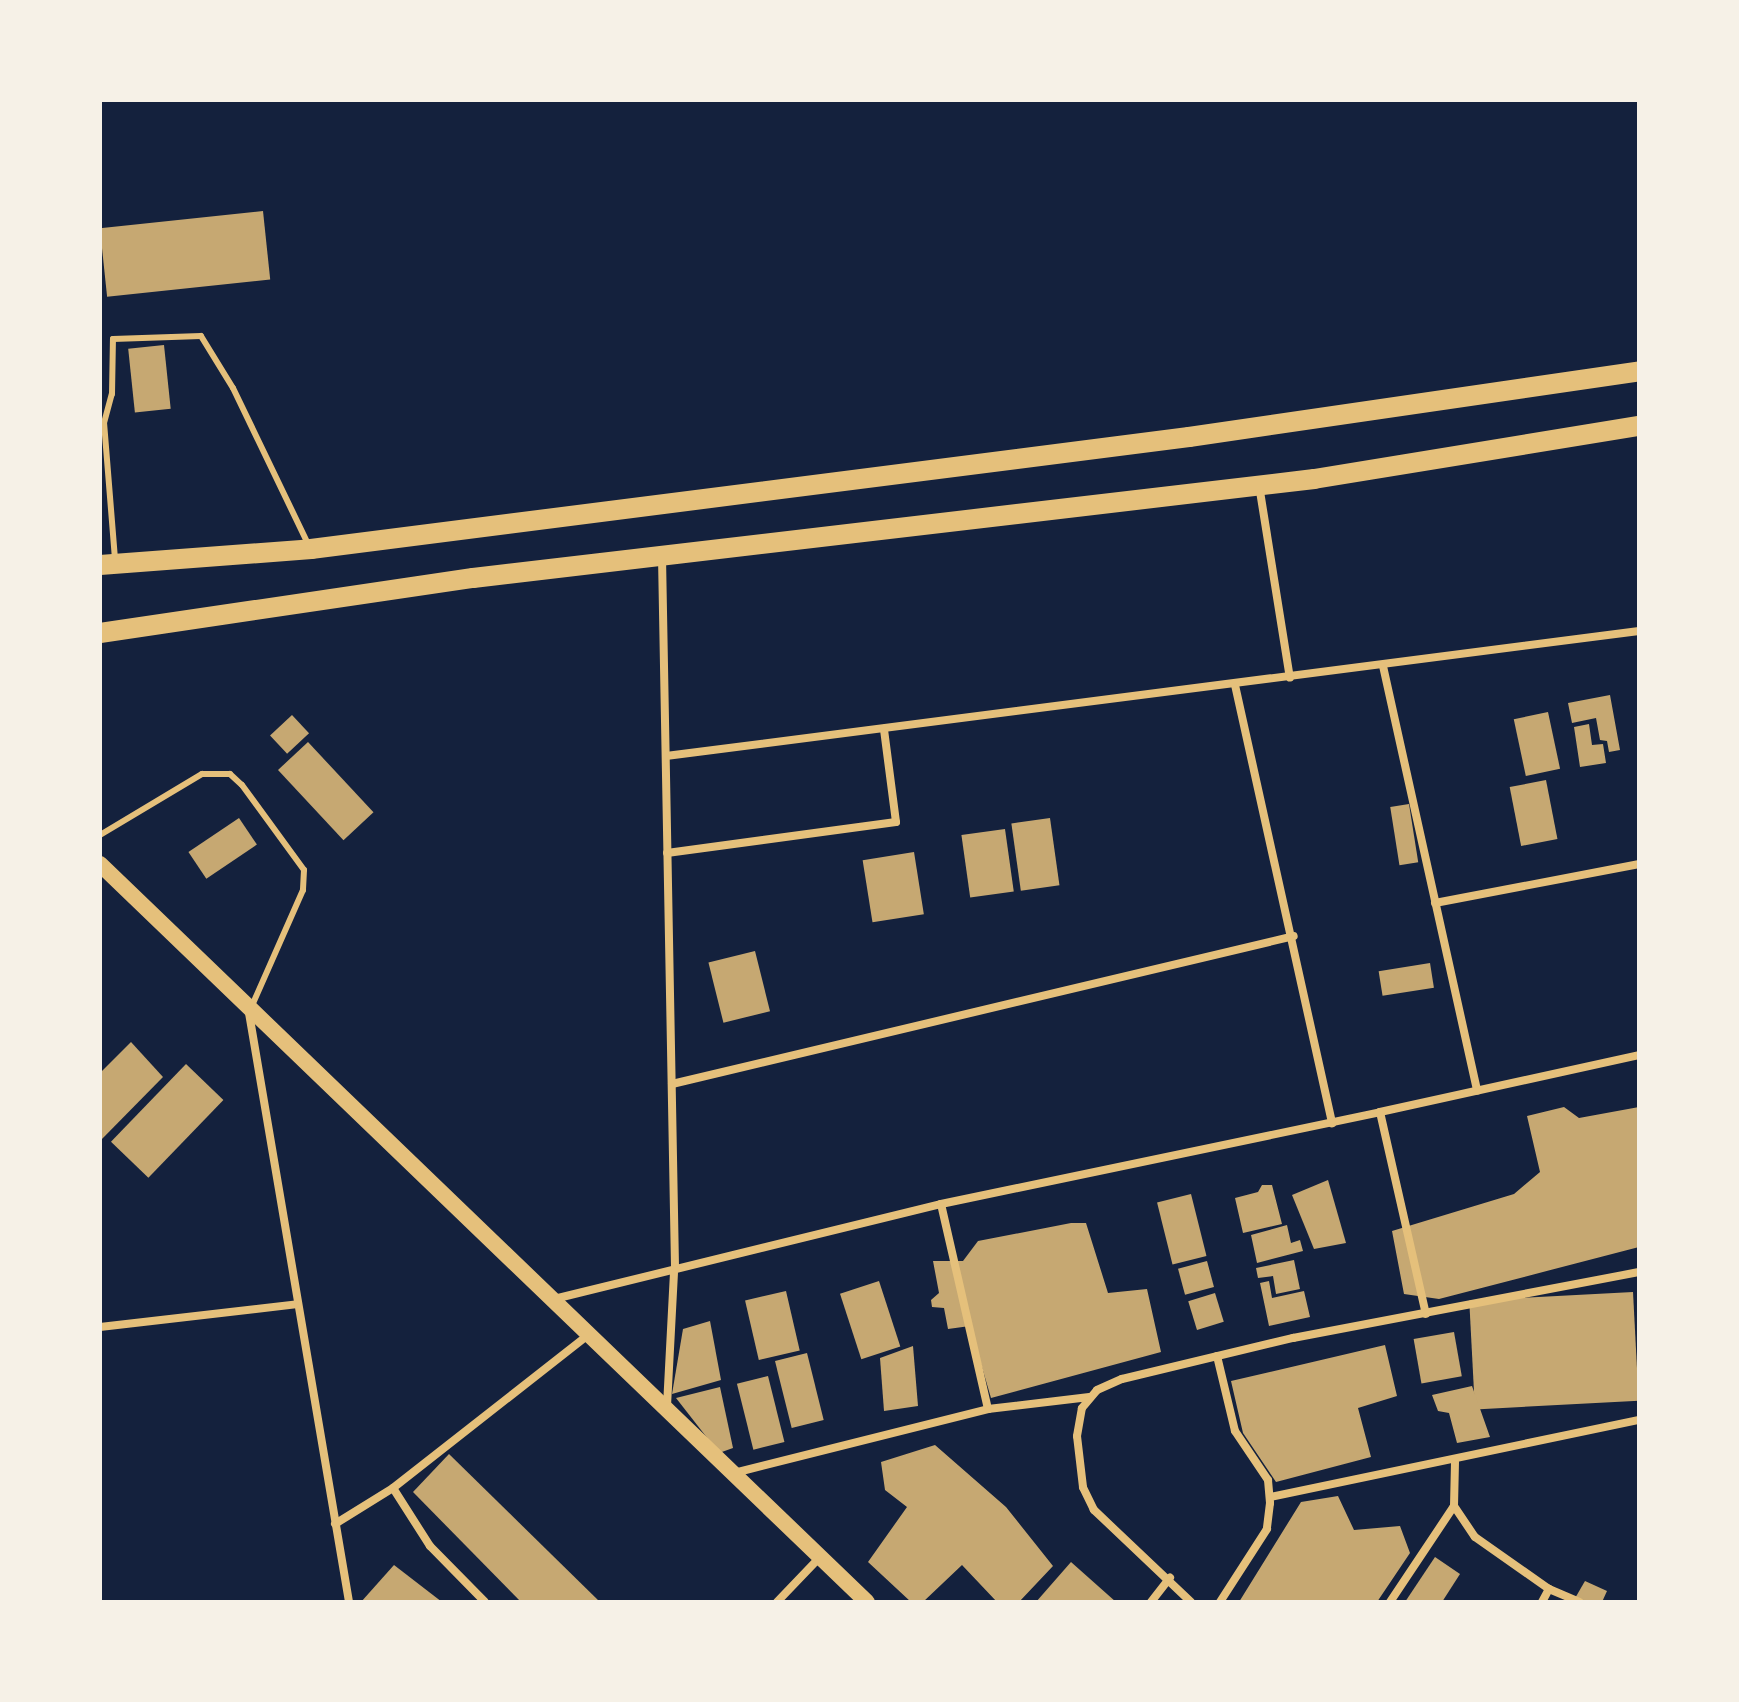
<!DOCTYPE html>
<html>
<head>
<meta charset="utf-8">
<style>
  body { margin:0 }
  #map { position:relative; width:1739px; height:1702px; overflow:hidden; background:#14213d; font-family:"Titillium Web",sans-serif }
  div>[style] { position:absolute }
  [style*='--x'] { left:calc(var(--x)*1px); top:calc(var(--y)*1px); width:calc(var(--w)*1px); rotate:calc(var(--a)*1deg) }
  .building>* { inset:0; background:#c6a872; transform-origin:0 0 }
  .service>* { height:6px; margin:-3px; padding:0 3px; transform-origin:3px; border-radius:3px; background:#e5c07b }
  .minor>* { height:8px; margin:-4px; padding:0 4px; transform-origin:4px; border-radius:4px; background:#e5c07b }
  .secondary>* { height:16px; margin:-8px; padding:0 8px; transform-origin:8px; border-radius:8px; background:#e5c07b }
  .primary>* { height:20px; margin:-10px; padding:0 10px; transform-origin:10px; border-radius:10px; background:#e5c07b }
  span { translate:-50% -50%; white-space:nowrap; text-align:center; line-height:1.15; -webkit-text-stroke:6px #f6f1e7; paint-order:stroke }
  .frame { position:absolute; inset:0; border:102px solid #f6f1e7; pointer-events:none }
</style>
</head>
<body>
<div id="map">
  <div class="building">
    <div style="left:263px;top:211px;width:69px;height:164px;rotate:84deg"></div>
    <div style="left:164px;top:345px;width:64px;height:36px;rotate:84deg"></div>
    <div style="clip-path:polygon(1610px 695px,1620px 750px,1609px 752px,1607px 741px,1600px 740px,1596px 718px,1572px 723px,1568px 703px)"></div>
    <div style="left:1548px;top:712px;width:58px;height:35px;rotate:78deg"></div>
    <div style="left:292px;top:715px;width:25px;height:30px;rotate:47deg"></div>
    <div style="clip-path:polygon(1589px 724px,1592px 745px,1603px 744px,1606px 763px,1580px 767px,1574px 727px)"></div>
    <div style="left:308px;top:742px;width:96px;height:41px;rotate:47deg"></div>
    <div style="left:1546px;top:780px;width:60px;height:37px;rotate:79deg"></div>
    <div style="left:1409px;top:804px;width:59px;height:19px;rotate:81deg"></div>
    <div style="left:239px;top:818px;width:32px;height:61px;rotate:56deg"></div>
    <div style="left:1050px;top:818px;width:68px;height:39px;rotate:82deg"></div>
    <div style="left:1005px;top:829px;width:63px;height:44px;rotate:82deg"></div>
    <div style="left:914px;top:852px;width:63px;height:52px;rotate:81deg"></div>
    <div style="left:755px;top:951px;width:62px;height:48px;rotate:76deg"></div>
    <div style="left:1430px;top:963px;width:25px;height:52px;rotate:81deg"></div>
    <div style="clip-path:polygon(131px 1042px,163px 1077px,100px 1141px,100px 1073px)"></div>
    <div style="left:186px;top:1064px;width:52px;height:108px;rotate:44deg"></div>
    <div style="clip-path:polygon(1564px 1107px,1579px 1118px,1639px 1107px,1639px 1247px,1439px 1299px,1404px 1294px,1392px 1231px,1514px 1194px,1540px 1172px,1527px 1116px)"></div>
    <div style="clip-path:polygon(1328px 1180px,1346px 1243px,1314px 1249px,1292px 1195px)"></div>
    <div style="clip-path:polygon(1262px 1185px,1272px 1185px,1282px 1224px,1243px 1233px,1235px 1198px,1258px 1192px)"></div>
    <div style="left:1191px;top:1194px;width:64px;height:35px;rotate:76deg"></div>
    <div style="clip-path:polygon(1071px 1223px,1086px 1223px,1108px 1293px,1147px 1289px,1161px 1352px,991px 1398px,970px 1326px,948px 1329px,944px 1308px,932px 1307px,931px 1300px,939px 1293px,933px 1261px,963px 1261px,978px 1241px)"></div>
    <div style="clip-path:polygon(1287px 1225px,1291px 1243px,1300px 1240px,1303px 1251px,1257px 1263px,1251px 1235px)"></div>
    <div style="clip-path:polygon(1294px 1260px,1300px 1289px,1276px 1294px,1273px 1276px,1258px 1278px,1256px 1268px)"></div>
    <div style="left:1207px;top:1261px;width:27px;height:30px;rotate:75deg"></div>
    <div style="left:879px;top:1281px;width:69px;height:41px;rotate:72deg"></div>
    <div style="clip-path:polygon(1269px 1281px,1272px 1298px,1304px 1291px,1310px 1317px,1269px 1326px,1260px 1283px)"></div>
    <div style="left:786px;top:1291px;width:61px;height:42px;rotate:77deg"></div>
    <div style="left:1633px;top:1292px;width:109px;height:164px;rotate:87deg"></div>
    <div style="left:1215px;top:1293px;width:30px;height:28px;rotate:73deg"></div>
    <div style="clip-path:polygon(710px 1321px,721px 1380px,672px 1394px,683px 1329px)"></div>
    <div style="left:1454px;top:1332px;width:45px;height:41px;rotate:80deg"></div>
    <div style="clip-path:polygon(1385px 1345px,1397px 1396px,1358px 1408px,1371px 1457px,1276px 1482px,1243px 1433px,1231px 1381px)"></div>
    <div style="clip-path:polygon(913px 1346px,918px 1406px,884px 1411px,880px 1358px)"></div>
    <div style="left:807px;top:1353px;width:69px;height:33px;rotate:76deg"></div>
    <div style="left:768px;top:1376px;width:68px;height:32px;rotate:76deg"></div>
    <div style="clip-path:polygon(1472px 1386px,1490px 1437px,1457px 1443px,1449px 1413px,1438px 1411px,1432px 1395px)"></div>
    <div style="clip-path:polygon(720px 1387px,733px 1448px,719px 1453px,676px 1398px)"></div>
    <div style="clip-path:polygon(935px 1445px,1006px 1507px,1053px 1566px,1019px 1602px,997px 1602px,962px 1565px,923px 1602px,911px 1602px,868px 1562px,907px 1507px,885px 1490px,881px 1462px)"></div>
    <div style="clip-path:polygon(449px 1454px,600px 1602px,521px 1602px,413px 1492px)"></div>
    <div style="clip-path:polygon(1338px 1496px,1354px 1530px,1400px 1526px,1410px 1553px,1377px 1602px,1239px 1602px,1301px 1502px)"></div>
    <div style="clip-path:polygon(1435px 1557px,1460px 1574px,1442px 1602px,1405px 1602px)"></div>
    <div style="clip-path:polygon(1071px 1562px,1116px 1602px,1036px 1602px)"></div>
    <div style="clip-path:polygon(394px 1565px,442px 1602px,361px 1602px)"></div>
    <div style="clip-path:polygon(1585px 1581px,1607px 1591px,1602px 1602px,1574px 1600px)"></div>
  </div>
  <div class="service">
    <div style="--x:115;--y:559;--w:136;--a:-94.6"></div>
    <div style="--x:104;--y:423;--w:30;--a:-75"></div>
    <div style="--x:112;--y:394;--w:55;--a:-89"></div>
    <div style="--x:113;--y:339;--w:88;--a:-2"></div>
    <div style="--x:201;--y:336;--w:61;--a:58.4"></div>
    <div style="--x:233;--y:388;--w:175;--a:64.3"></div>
    <div style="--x:100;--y:835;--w:119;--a:-30.9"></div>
    <div style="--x:202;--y:774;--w:28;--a:0"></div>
    <div style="--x:230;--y:774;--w:16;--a:43"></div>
    <div style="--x:242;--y:785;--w:105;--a:53.9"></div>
    <div style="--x:304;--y:870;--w:20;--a:93"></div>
    <div style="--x:303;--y:890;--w:129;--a:113.8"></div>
  </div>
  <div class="minor">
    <div style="--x:1259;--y:485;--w:195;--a:80.9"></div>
    <div style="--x:662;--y:557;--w:712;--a:88.95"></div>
    <div style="--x:1383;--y:666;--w:435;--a:77.5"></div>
    <div style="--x:1235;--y:685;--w:449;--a:77.5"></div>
    <div style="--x:666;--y:756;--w:981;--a:-7.32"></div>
    <div style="--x:667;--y:853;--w:231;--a:-7.7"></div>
    <div style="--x:896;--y:822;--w:94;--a:-97.4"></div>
    <div style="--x:1435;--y:903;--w:208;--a:-10.8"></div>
    <div style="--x:249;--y:1013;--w:597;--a:80.36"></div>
    <div style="--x:672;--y:1084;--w:639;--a:-13.38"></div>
    <div style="--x:1380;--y:1112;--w:265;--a:-12.4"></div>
    <div style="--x:941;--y:1204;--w:210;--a:77.1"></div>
    <div style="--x:554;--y:1299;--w:398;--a:-13.8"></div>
    <div style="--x:941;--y:1204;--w:449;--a:-11.8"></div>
    <div style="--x:1380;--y:1112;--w:207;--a:77.2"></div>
    <div style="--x:100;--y:1327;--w:199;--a:-6.6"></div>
    <div style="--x:1217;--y:1356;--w:77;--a:76.5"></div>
    <div style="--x:1235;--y:1431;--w:59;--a:56"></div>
    <div style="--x:1268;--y:1480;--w:23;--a:85"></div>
    <div style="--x:1270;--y:1503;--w:26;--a:97"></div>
    <div style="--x:1267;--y:1529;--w:87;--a:122.8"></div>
    <div style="--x:667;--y:1406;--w:133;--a:-87"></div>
    <div style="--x:1455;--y:1462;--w:44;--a:91.3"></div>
    <div style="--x:1454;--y:1506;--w:37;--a:56"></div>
    <div style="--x:1475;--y:1537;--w:90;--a:35.1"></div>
    <div style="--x:1549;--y:1589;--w:33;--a:23"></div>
    <div style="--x:734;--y:1473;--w:262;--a:-14.1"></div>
    <div style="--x:988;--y:1409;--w:102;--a:-6.8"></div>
    <div style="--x:393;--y:1488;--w:251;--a:-38.1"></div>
    <div style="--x:1270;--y:1497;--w:377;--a:-11.8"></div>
    <div style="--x:335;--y:1524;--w:68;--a:-31.8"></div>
    <div style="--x:393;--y:1488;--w:69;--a:57.5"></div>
    <div style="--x:430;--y:1546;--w:78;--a:45.5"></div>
    <div style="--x:777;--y:1602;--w:62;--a:-46.3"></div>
    <div style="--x:1151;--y:1602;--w:31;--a:-52"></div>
    <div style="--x:1191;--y:1602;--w:134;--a:-136.5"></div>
    <div style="--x:1094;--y:1510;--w:25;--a:-116"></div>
    <div style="--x:1083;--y:1487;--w:51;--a:-96.7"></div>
    <div style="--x:1077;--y:1436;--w:28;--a:-80"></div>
    <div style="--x:1082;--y:1408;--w:23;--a:-50"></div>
    <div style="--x:1097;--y:1390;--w:27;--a:-24"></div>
    <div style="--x:1122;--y:1379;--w:176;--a:-13.5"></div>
    <div style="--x:1293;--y:1338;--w:352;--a:-10.8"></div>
    <div style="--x:1390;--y:1602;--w:115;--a:-56.3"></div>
    <div style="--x:1542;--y:1602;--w:15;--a:-62"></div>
  </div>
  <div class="secondary">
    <div style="--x:100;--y:864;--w:1064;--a:43.9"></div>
  </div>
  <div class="primary">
    <div style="--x:100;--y:565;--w:212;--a:-4.3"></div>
    <div style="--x:311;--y:549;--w:885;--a:-7.27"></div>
    <div style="--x:1189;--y:437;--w:455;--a:-8.3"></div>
    <div style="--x:100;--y:633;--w:377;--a:-8.4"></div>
    <div style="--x:473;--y:578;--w:847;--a:-6.71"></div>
    <div style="--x:1314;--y:479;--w:329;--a:-9.3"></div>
  </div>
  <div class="frame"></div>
</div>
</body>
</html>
